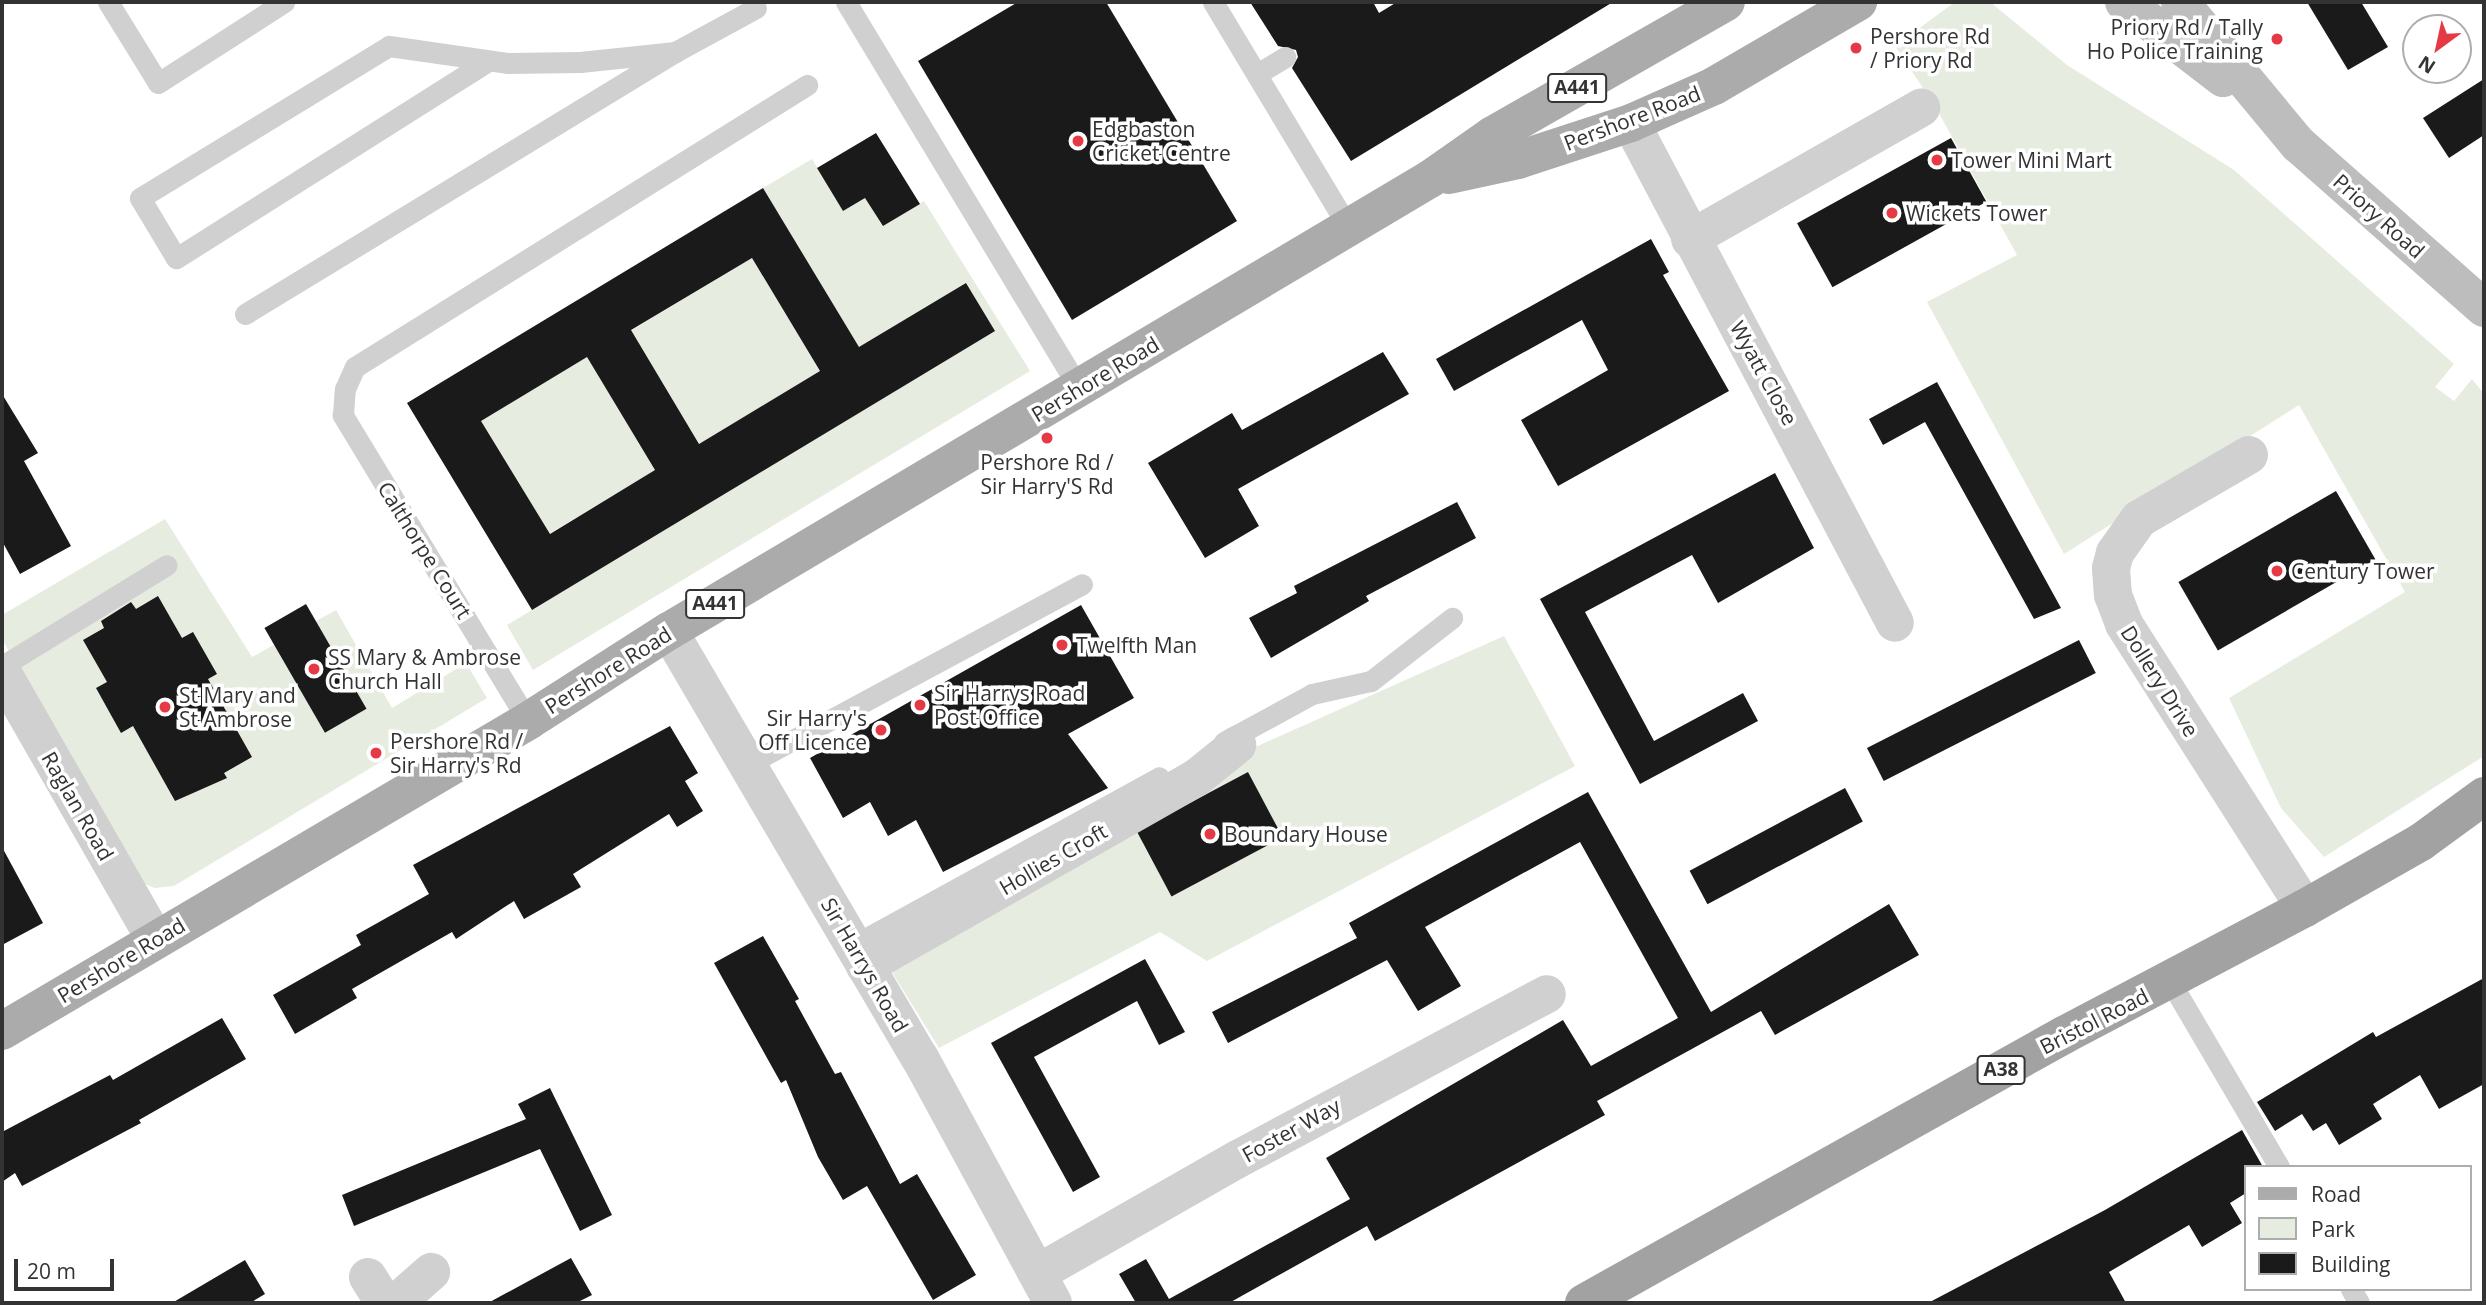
<!DOCTYPE html>
<html>
<head>
<meta charset="utf-8">
<style>
  body { margin:0 }
  #map { position:relative; width:2486px; height:1305px; overflow:hidden; background:#fff; font-family:"Open Sans",sans-serif }
  div>[style] { position:absolute }
  [style*='--x'] { left:calc(var(--x)*1px); top:calc(var(--y)*1px); width:calc(var(--w)*1px); rotate:calc(var(--a)*1deg) }
  .green>* { inset:0; background:#e6ecdf; transform-origin:0 0 }
  .building>* { inset:0; background:#1a1a1a; transform-origin:0 0 }
  .service>* { height:21px; margin:-10.5px; padding:0 10.5px; transform-origin:10.5px; border-radius:10.5px; background:#d0d0d0 }
  .minor>* { height:38px; margin:-19px; padding:0 19px; transform-origin:19px; border-radius:19px; background:#d0d0d0 }
  .secondary>* { height:38px; margin:-19px; padding:0 19px; transform-origin:19px; border-radius:19px; background:#bdbdbd }
  .primary>* { height:38px; margin:-19px; padding:0 19px; transform-origin:19px; border-radius:19px; background:#ababab }
  .trunk>* { height:38px; margin:-19px; padding:0 19px; transform-origin:19px; border-radius:19px; background:#a2a2a2 }
  .dots>* { width:19px; height:19px; translate:-50% -50%; box-sizing:border-box; border:4px solid #fff; border-radius:50% }
  span { translate:-50% -50%; white-space:nowrap; text-align:center; line-height:1.15; -webkit-text-stroke:7px #fff; paint-order:stroke }
  .shield-label span { padding:2px 5px; background:#fff; border:2px solid; border-radius:5px; -webkit-text-stroke-width:0 }
  .shield-label { font-size:19px; color:#333; font-weight:700 }
  .poi-label { font-size:21px; color:#333 }
  .right { translate:-100% -50%; text-align:right }
  .left { translate:0 -50%; text-align:left }
  .street-label { font-size:21px; color:#333 }
  .frame { position:absolute; inset:0; border:4px solid #333; pointer-events:none }
  .legend { position:absolute; left:2244px; top:1165px; width:228px; height:126px; box-sizing:border-box; background:#fff; border:2px solid #adadad; margin:0; padding:9px 12px; list-style:none; font-size:21px; color:#333 }
  .legend li { display:flex; align-items:center; gap:14px; height:35px }
  .legend b { width:35px; border:2px solid #adadad }
  .north { position:absolute; left:2402px; top:14px; width:70px; height:70px; box-sizing:border-box; background:#fff; border:2px solid #adadad; border-radius:50%; rotate:213deg; font-size:19px; font-weight:700; line-height:28px; text-align:center; color:#333 }
  .north::after { content:''; display:block; margin:auto; width:24px; height:32px; background:#e63946; clip-path:polygon(50% 0,100% 100%,50% 72%,0 100%) }
  .scale { position:absolute; left:14px; top:1259px; width:100px; height:32px; box-sizing:border-box; border:4px solid #333; border-top:0; padding-left:9px; font-size:21px; line-height:24px; white-space:nowrap; color:#333; -webkit-text-stroke:5px #fff; paint-order:stroke }
</style>
</head>
<body>
<div id="map">
  <div class="green">
    <div style="clip-path:polygon(1955px 2px,1990px 2px,2067px 65px,2234px 170px,2454px 364px,2435px 387px,2454px 401px,2472px 379px,2484px 394px,2484px 756px,2324px 857px,2281px 808px,2229px 698px,2405px 592px,2299px 405px,2064px 554px,1927px 302px,2017px 255px,1935px 106px,1895px 46px)"></div>
    <div style="clip-path:polygon(812px 159px,843px 211px,865px 198px,883px 226px,924px 201px,1030px 371px,533px 670px,507px 625px,994px 331px,859px 347px,763px 188px)"></div>
    <div style="left:752px;top:258px;width:132px;height:141px;rotate:59deg"></div>
    <div style="left:587px;top:357px;width:132px;height:124px;rotate:59deg"></div>
    <div style="clip-path:polygon(165px 519px,252px 657px,336px 610px,392px 708px,466px 663px,487px 698px,174px 886px,155px 888px,142px 883px,2px 639px,2px 615px)"></div>
    <div style="clip-path:polygon(1504px 636px,1575px 766px,1207px 961px,1160px 932px,939px 1048px,882px 956px,1242px 753px)"></div>
  </div>
  <div class="building">
    <div style="clip-path:polygon(1018px 2px,1106px 2px,1237px 221px,1072px 320px,918px 61px)"></div>
    <div style="clip-path:polygon(1250px 2px,1373px 2px,1379px 13px,1397px 2px,1613px 2px,1351px 161px,1292px 68px,1298px 57px,1296px 50px,1278px 46px)"></div>
    <div style="clip-path:polygon(2307px 2px,2361px 2px,2388px 47px,2348px 70px)"></div>
    <div style="clip-path:polygon(2484px 79px,2484px 135px,2449px 158px,2423px 118px)"></div>
    <div style="clip-path:polygon(876px 133px,920px 204px,883px 226px,865px 198px,843px 211px,817px 168px)"></div>
    <div style="left:1951px;top:138px;width:73px;height:176px;rotate:61deg"></div>
    <div style="clip-path:polygon(evenodd,763px 188px,859px 347px,966px 283px,995px 331px,532px 610px,407px 403px,763px 188px,752px 258px,820px 371px,699px 444px,631px 330px,752px 258px,763px 188px,587px 357px,655px 470px,550px 534px,481px 421px,587px 357px)"></div>
    <div style="clip-path:polygon(1651px 239px,1669px 272px,1663px 275px,1729px 391px,1558px 486px,1521px 420px,1608px 370px,1582px 320px,1454px 391px,1436px 359px)"></div>
    <div style="clip-path:polygon(1383px 352px,1409px 394px,1238px 489px,1259px 526px,1205px 558px,1148px 463px,1232px 413px,1242px 430px)"></div>
    <div style="clip-path:polygon(1937px 382px,2061px 608px,2034px 619px,1925px 422px,1883px 445px,1869px 419px)"></div>
    <div style="clip-path:polygon(2px 394px,38px 453px,24px 461px,71px 546px,20px 574px,2px 541px)"></div>
    <div style="clip-path:polygon(1775px 473px,1814px 548px,1718px 603px,1692px 555px,1585px 612px,1654px 741px,1743px 693px,1758px 721px,1640px 784px,1540px 599px)"></div>
    <div style="left:2336px;top:491px;width:79px;height:182px;rotate:60deg"></div>
    <div style="clip-path:polygon(1457px 502px,1476px 538px,1366px 596px,1369px 601px,1271px 658px,1249px 618px,1297px 593px,1294px 586px)"></div>
    <div style="clip-path:polygon(158px 596px,182px 638px,193px 632px,217px 674px,208px 679px,252px 757px,224px 773px,227px 778px,175px 801px,133px 726px,121px 733px,96px 688px,107px 682px,83px 640px,104px 628px,101px 621px,131px 602px,136px 609px)"></div>
    <div style="left:306px;top:604px;width:121px;height:48px;rotate:60deg"></div>
    <div style="clip-path:polygon(1081px 605px,1134px 698px,1068px 734px,1108px 788px,943px 872px,916px 820px,888px 836px,870px 802px,843px 818px,810px 758px)"></div>
    <div style="left:2079px;top:640px;width:37px;height:238px;rotate:63deg"></div>
    <div style="clip-path:polygon(670px 726px,698px 773px,685px 781px,703px 811px,677px 827px,669px 814px,573px 874px,581px 887px,524px 919px,514px 901px,456px 939px,452px 932px,352px 989px,357px 998px,295px 1034px,273px 995px,361px 945px,356px 935px,429px 894px,413px 865px)"></div>
    <div style="left:1248px;top:772px;width:74px;height:126px;rotate:62deg"></div>
    <div style="left:1845px;top:788px;width:38px;height:176px;rotate:62deg"></div>
    <div style="clip-path:polygon(1588px 792px,1711px 1012px,1889px 904px,1919px 955px,1775px 1035px,1761px 1011px,1597px 1101px,1605px 1115px,1375px 1241px,1367px 1226px,1229px 1303px,1136px 1303px,1119px 1274px,1146px 1259px,1169px 1299px,1350px 1199px,1326px 1158px,1563px 1020px,1591px 1066px,1678px 1018px,1580px 842px,1425px 927px,1461px 986px,1418px 1011px,1387px 960px,1228px 1043px,1212px 1012px,1357px 938px,1349px 923px)"></div>
    <div style="clip-path:polygon(2px 847px,43px 923px,2px 945px)"></div>
    <div style="clip-path:polygon(763px 936px,799px 999px,795px 1001px,835px 1074px,841px 1072px,900px 1184px,917px 1174px,976px 1275px,933px 1300px,867px 1186px,843px 1200px,818px 1157px,786px 1080px,781px 1083px,714px 963px)"></div>
    <div style="clip-path:polygon(1145px 959px,1185px 1032px,1159px 1045px,1137px 1001px,1034px 1057px,1100px 1177px,1073px 1192px,991px 1043px)"></div>
    <div style="clip-path:polygon(2484px 978px,2484px 1084px,2439px 1109px,2420px 1075px,2373px 1104px,2382px 1119px,2339px 1145px,2326px 1123px,2313px 1131px,2302px 1114px,2275px 1131px,2257px 1102px,2373px 1032px,2376px 1037px)"></div>
    <div style="clip-path:polygon(222px 1018px,246px 1059px,139px 1120px,141px 1123px,22px 1186px,15px 1173px,2px 1182px,2px 1132px,110px 1075px,113px 1080px)"></div>
    <div style="clip-path:polygon(550px 1088px,612px 1215px,580px 1231px,540px 1149px,354px 1226px,342px 1195px,526px 1119px,518px 1104px)"></div>
    <div style="clip-path:polygon(2242px 1130px,2263px 1167px,2246px 1167px,2246px 1193px,2230px 1203px,2242px 1223px,2202px 1247px,2189px 1225px,2109px 1272px,2126px 1303px,1928px 1303px,2105px 1210px)"></div>
    <div style="clip-path:polygon(571px 1258px,592px 1295px,576px 1303px,488px 1303px)"></div>
    <div style="clip-path:polygon(245px 1260px,265px 1294px,250px 1303px,172px 1303px)"></div>
  </div>
  <div class="service">
    <div style="--x:108;--y:2;--w:95;--a:58.3"></div>
    <div style="--x:158;--y:83;--w:150;--a:-32.7"></div>
    <div style="--x:846;--y:2;--w:452;--a:58.9"></div>
    <div style="--x:1213;--y:2;--w:264;--a:59"></div>
    <div style="--x:488;--y:61;--w:369;--a:147.7"></div>
    <div style="--x:176;--y:258;--w:70;--a:-121"></div>
    <div style="--x:140;--y:198;--w:292;--a:-31.4"></div>
    <div style="--x:389;--y:46;--w:119;--a:8.2"></div>
    <div style="--x:507;--y:63;--w:73;--a:-0.8"></div>
    <div style="--x:580;--y:62;--w:96;--a:-6"></div>
    <div style="--x:1257;--y:74;--w:33;--a:-31"></div>
    <div style="--x:245;--y:314;--w:504;--a:-31.35"></div>
    <div style="--x:675;--y:52;--w:92;--a:-28.5"></div>
    <div style="--x:2;--y:666;--w:193;--a:-31.5"></div>
    <div style="--x:528;--y:721;--w:358;--a:-121.2"></div>
    <div style="--x:343;--y:415;--w:26;--a:-86"></div>
    <div style="--x:345;--y:389;--w:24;--a:-66"></div>
    <div style="--x:355;--y:367;--w:533;--a:-31.96"></div>
    <div style="--x:1224;--y:742;--w:100;--a:-28.6"></div>
    <div style="--x:1312;--y:694;--w:60;--a:-12.4"></div>
    <div style="--x:1371;--y:681;--w:103;--a:-37.9"></div>
    <div style="--x:750;--y:763;--w:377;--a:-28.3"></div>
    <div style="--x:854;--y:945;--w:348;--a:-28.8"></div>
    <div style="--x:2170;--y:981;--w:216;--a:59.6"></div>
    <div style="--x:2351;--y:1289;--w:16;--a:60"></div>
  </div>
  <div class="minor">
    <div style="--x:1631;--y:123;--w:565;--a:62.17"></div>
    <div style="--x:1690;--y:239;--w:266;--a:-29.6"></div>
    <div style="--x:2249;--y:455;--w:127;--a:149.8"></div>
    <div style="--x:2139;--y:519;--w:42;--a:125.2"></div>
    <div style="--x:2115;--y:553;--w:16;--a:105"></div>
    <div style="--x:2111;--y:568;--w:27;--a:86"></div>
    <div style="--x:2113;--y:595;--w:31;--a:69"></div>
    <div style="--x:2124;--y:624;--w:337;--a:57.5"></div>
    <div style="--x:669;--y:631;--w:495;--a:59.6"></div>
    <div style="--x:920;--y:1058;--w:279;--a:61.5"></div>
    <div style="--x:2;--y:672;--w:308;--a:60.2"></div>
    <div style="--x:865;--y:966;--w:381;--a:-29.6"></div>
    <div style="--x:1196;--y:778;--w:53;--a:-38.8"></div>
    <div style="--x:1038;--y:1273;--w:230;--a:-29.7"></div>
    <div style="--x:1238;--y:1159;--w:350;--a:-28.1"></div>
    <div style="--x:368;--y:1277;--w:31;--a:58"></div>
    <div style="--x:396;--y:1303;--w:47;--a:-41.5"></div>
  </div>
  <div class="secondary">
    <div style="--x:2124;--y:2;--w:125;--a:37.5"></div>
    <div style="--x:2180;--y:2;--w:185;--a:50.3"></div>
    <div style="--x:2298;--y:144;--w:248;--a:41.4"></div>
  </div>
  <div class="primary">
    <div style="--x:1449;--y:175;--w:71;--a:-12.3"></div>
    <div style="--x:1518;--y:160;--w:119;--a:-18.1"></div>
    <div style="--x:1631;--y:123;--w:91;--a:-24"></div>
    <div style="--x:1714;--y:86;--w:167;--a:-30.3"></div>
    <div style="--x:2;--y:1031;--w:611;--a:-30.51"></div>
    <div style="--x:528;--y:721;--w:167;--a:-32.6"></div>
    <div style="--x:669;--y:631;--w:885;--a:-30.71"></div>
    <div style="--x:1430;--y:179;--w:77;--a:-34.9"></div>
    <div style="--x:1493;--y:135;--w:268;--a:-29.7"></div>
  </div>
  <div class="trunk">
    <div style="--x:1584;--y:1303;--w:550;--a:-29.18"></div>
    <div style="--x:2064;--y:1035;--w:272;--a:-27.8"></div>
    <div style="--x:2305;--y:908;--w:133;--a:-29.6"></div>
    <div style="--x:2421;--y:842;--w:78;--a:-36.1"></div>
  </div>
  <div class="dots">
    <div style="left:2277px;top:39px;background:#e63946"></div>
    <div style="left:1856px;top:48px;background:#e63946"></div>
    <div style="left:1078px;top:141px;background:#e63946"></div>
    <div style="left:1937px;top:160px;background:#e63946"></div>
    <div style="left:1892px;top:213px;background:#e63946"></div>
    <div style="left:1047px;top:438px;background:#e63946"></div>
    <div style="left:2277px;top:571px;background:#e63946"></div>
    <div style="left:1062px;top:645px;background:#e63946"></div>
    <div style="left:314px;top:669px;background:#e63946"></div>
    <div style="left:920px;top:705px;background:#e63946"></div>
    <div style="left:165px;top:707px;background:#e63946"></div>
    <div style="left:881px;top:730px;background:#e63946"></div>
    <div style="left:376px;top:753px;background:#e63946"></div>
    <div style="left:1210px;top:834px;background:#e63946"></div>
  </div>
  <div class="shield-label">
    <span style="left:1577px;top:88px">A441</span>
    <span style="left:715px;top:604px">A441</span>
    <span style="left:2001px;top:1070px">A38</span>
  </div>
  <div class="poi-label">
    <span class="right" style="left:2263px;top:39px">Priory Rd / Tally<br>Ho Police Training</span>
    <span class="left" style="left:1870px;top:48px">Pershore Rd<br>/ Priory Rd</span>
    <span class="left" style="left:1092px;top:141px">Edgbaston<br>Cricket Centre</span>
    <span class="left" style="left:1951px;top:160px">Tower Mini Mart</span>
    <span class="left" style="left:1906px;top:213px">Wickets Tower</span>
    <span style="left:1047px;top:474px">Pershore Rd /<br>Sir Harry'S Rd</span>
    <span class="left" style="left:2291px;top:571px">Century Tower</span>
    <span class="left" style="left:1076px;top:645px">Twelfth Man</span>
    <span class="left" style="left:328px;top:669px">SS Mary &amp; Ambrose<br>Church Hall</span>
    <span class="left" style="left:934px;top:705px">Sir Harrys Road<br>Post Office</span>
    <span class="left" style="left:179px;top:707px">St Mary and<br>St Ambrose</span>
    <span class="right" style="left:867px;top:730px">Sir Harry's<br>Off Licence</span>
    <span class="left" style="left:390px;top:753px">Pershore Rd /<br>Sir Harry's Rd</span>
    <span class="left" style="left:1224px;top:834px">Boundary House</span>
  </div>
  <div class="street-label">
    <span style="left:1632px;top:118px;rotate:-21deg">Pershore Road</span>
    <span style="left:2379px;top:216px;rotate:42deg">Priory Road</span>
    <span style="left:1764px;top:373px;rotate:61deg">Wyatt Close</span>
    <span style="left:1095px;top:379px;rotate:-31deg">Pershore Road</span>
    <span style="left:425px;top:550px;rotate:58deg">Calthorpe Court</span>
    <span style="left:608px;top:670px;rotate:-32deg">Pershore Road</span>
    <span style="left:2160px;top:681px;rotate:58deg">Dollery Drive</span>
    <span style="left:78px;top:806px;rotate:60deg">Raglan Road</span>
    <span style="left:1053px;top:859px;rotate:-30deg">Hollies Croft</span>
    <span style="left:121px;top:960px;rotate:-31deg">Pershore Road</span>
    <span style="left:865px;top:965px;rotate:60deg">Sir Harrys Road</span>
    <span style="left:2094px;top:1021px;rotate:-27deg">Bristol Road</span>
    <span style="left:1291px;top:1130px;rotate:-29deg">Foster Way</span>
  </div>
  <div class="frame"></div>
  <ul class="legend">
  <li><b style="height:9px;background:#ababab"></b>Road</li>
  <li><b style="height:19px;background:#e6ecdf"></b>Park</li>
  <li><b style="height:19px;background:#1a1a1a"></b>Building</li>
  </ul>
  <div class="north">N</div>
  <div class="scale">20 m</div>
</div>
</body>
</html>
